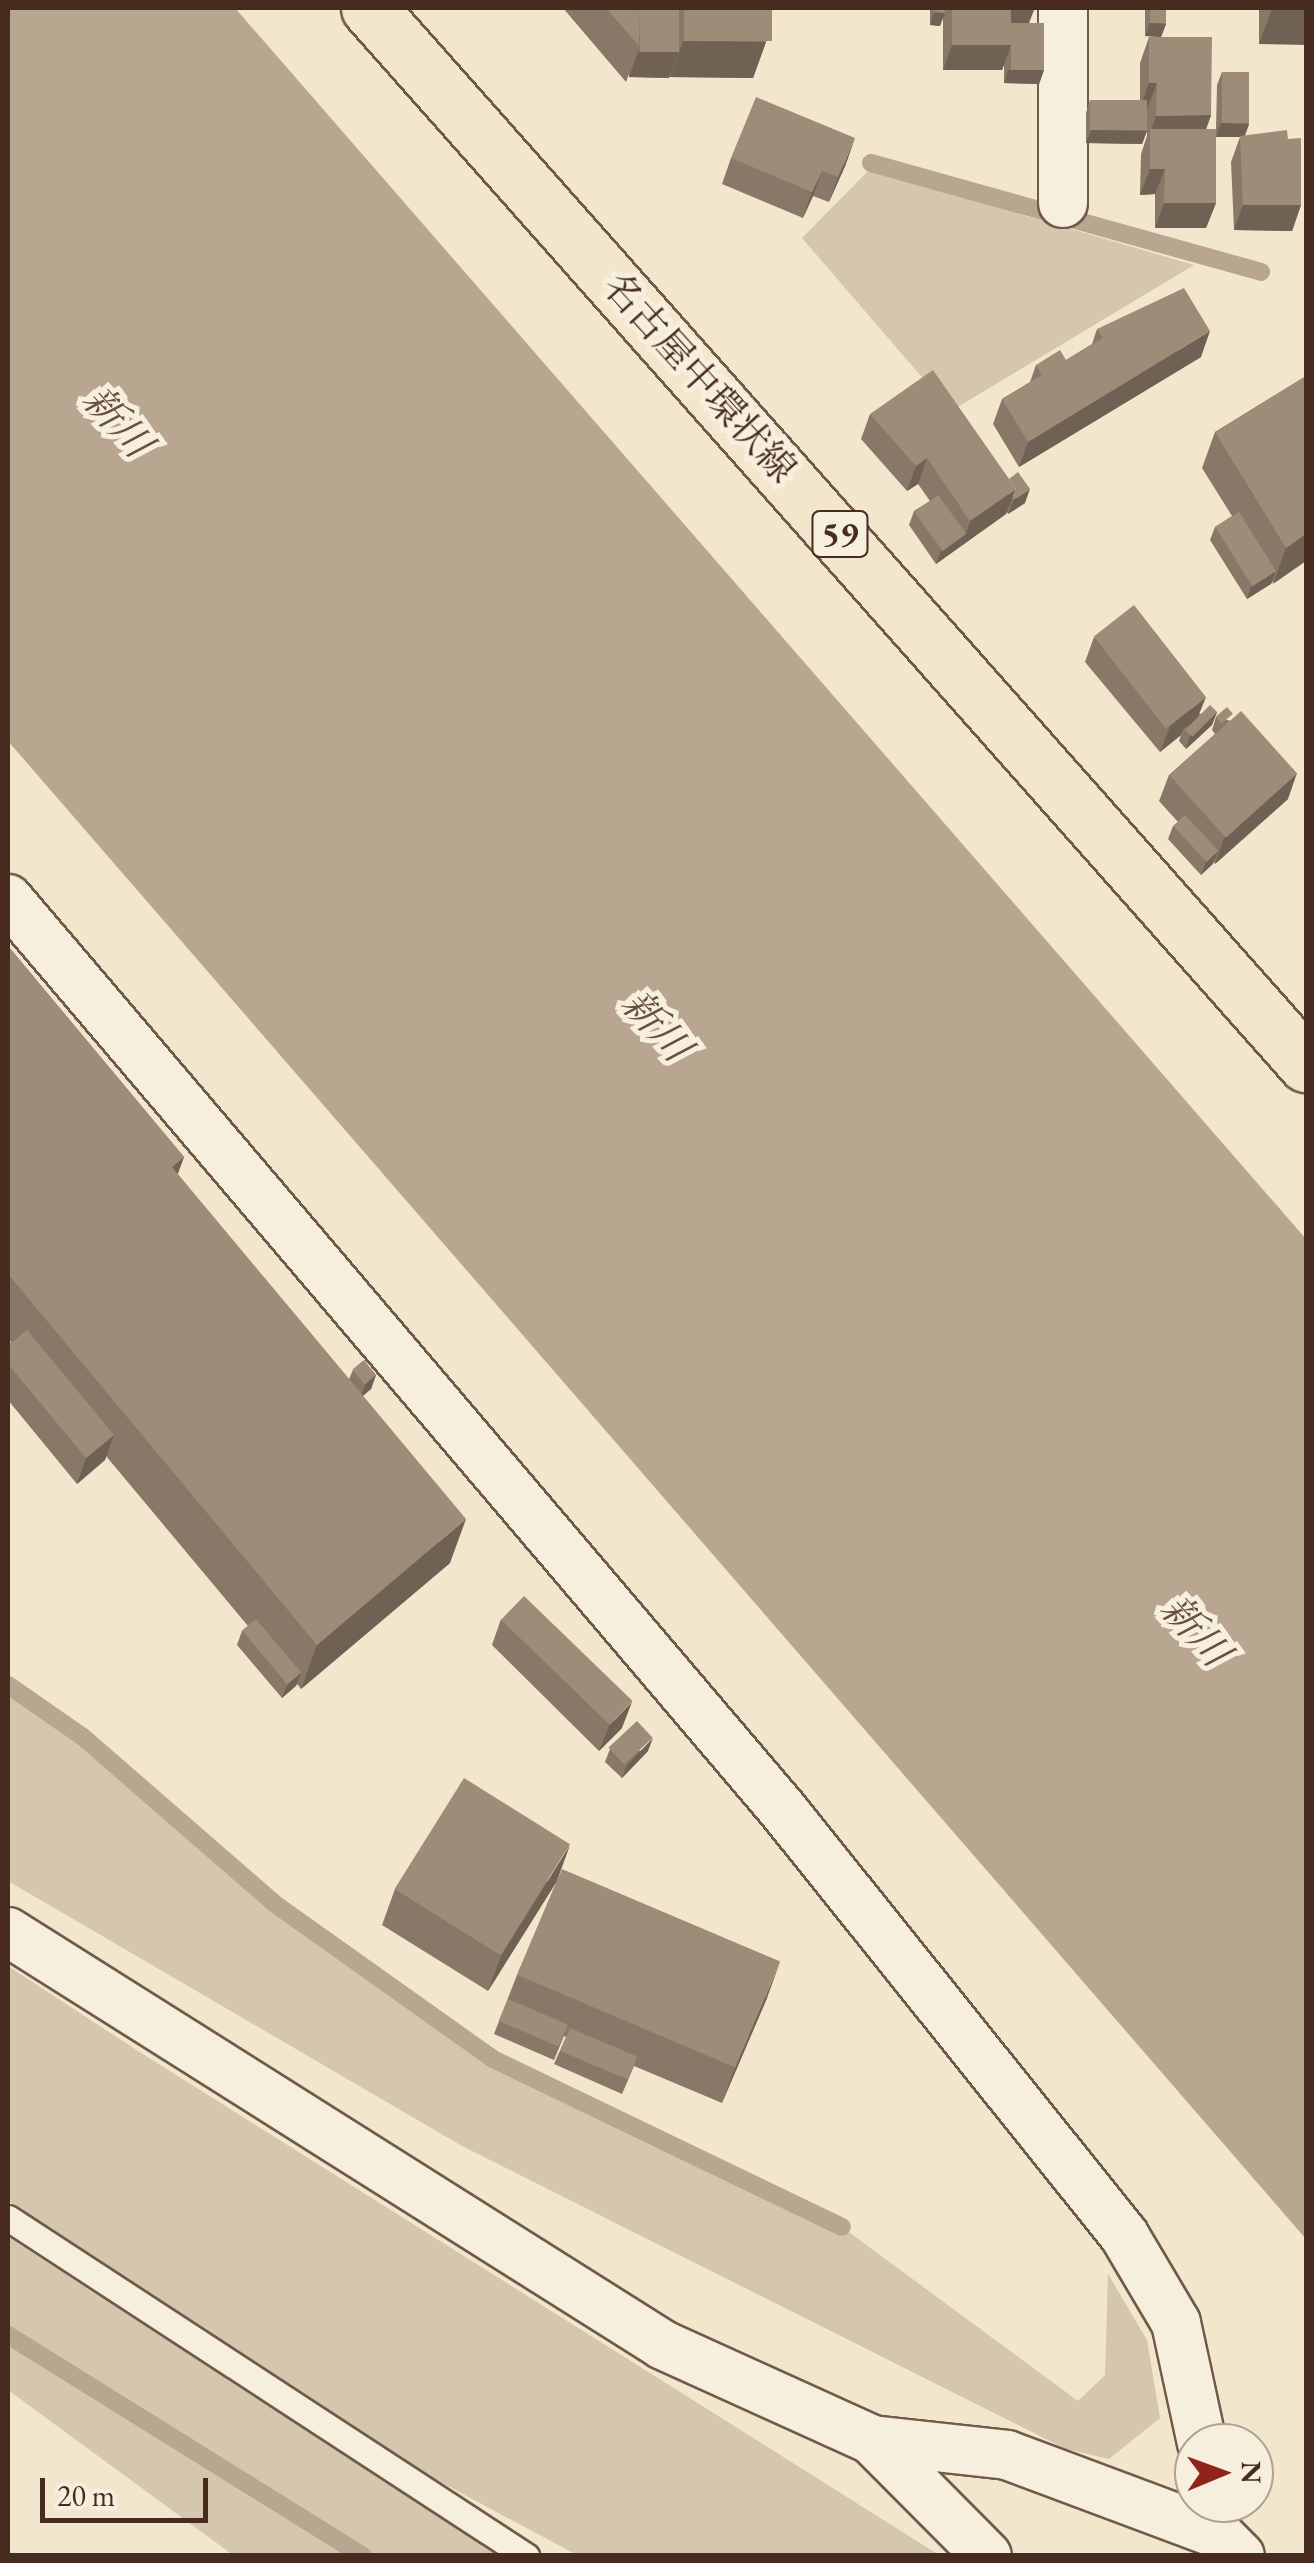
<!DOCTYPE html>
<html>
<head>
<meta charset="utf-8">
<style>
  body { margin:0 }
  #map { position:relative; width:1314px; height:2563px; overflow:hidden; background:#f2e6cc; font-family:"EB Garamond","Noto Serif JP",serif }
  div>[style] { position:absolute }
  [style*='--x'] { left:calc(var(--x)*1px); top:calc(var(--y)*1px); width:calc(var(--w)*1px); rotate:calc(var(--a)*1deg) }
  .green>* { inset:0; background:#d5c6ae }
  .water>* { inset:0; background:#b8a691 }
  .stream>* { height:18px; margin:-9px; padding:0 9px; transform-origin:9px; border-radius:9px; background:#b8a691 }
  .roads { filter:drop-shadow(2px 0 #715a4a) drop-shadow(-2px 0 #715a4a) drop-shadow(0 2px #715a4a) drop-shadow(0 -2px #715a4a) }
  .lane>* { height:25px; margin:-12.5px; padding:0 12.5px; transform-origin:12.5px; border-radius:12.5px; background:#f7efde }
  .street>* { height:48px; margin:-24px; padding:0 24px; transform-origin:24px; border-radius:24px; background:#f7efde }
  .primary>* { height:55px; margin:-27.5px; padding:0 27.5px; transform-origin:27.5px; border-radius:27.5px; background:#f2e6cc }
  .wall>* { inset:0; background:#897867; transform-origin:0 0 }
  .shaded-wall>* { inset:0; background:#6f6254 }
  .building>* { inset:0; background:#9f8c78; transform-origin:0 0 }
  span { translate:-50% -50%; white-space:nowrap; text-align:center; line-height:1.15; -webkit-text-stroke:10px #f7efde; paint-order:stroke }
  .shield-label span { padding:2px 8px; background:#f7efde; border:2px solid; border-radius:8px; -webkit-text-stroke-width:0 }
  .shield-label { font-size:35px; color:#462b1e; font-weight:700 }
  .street-label { font-size:38px; color:#462b1e }
  .water-label { font-size:40px; color:#685040; font-style:italic }
  .frame { position:absolute; inset:0; border:10px solid #462b1e; pointer-events:none }
  .north { position:absolute; left:1174px; top:2423px; width:100px; height:100px; box-sizing:border-box; background:#f7efde; border:2px solid #b0a191; border-radius:50%; rotate:89deg; font-size:28px; font-weight:700; line-height:40px; text-align:center; color:#462b1e }
  .north::after { content:''; display:block; margin:auto; width:35px; height:45px; background:#8f2418; clip-path:polygon(50% 0,100% 100%,50% 72%,0 100%) }
  .scale { position:absolute; left:40px; top:2478px; width:168px; height:45px; box-sizing:border-box; border:5px solid #462b1e; border-top:0; padding-left:12px; font-size:30px; line-height:35px; white-space:nowrap; color:#462b1e; -webkit-text-stroke:8px #f7efde; paint-order:stroke }
</style>
</head>
<body>
<div id="map">
  <div class="green">
    <div style="clip-path:polygon(869px 170px,1194px 265px,951px 411px,802px 238px)"></div>
    <div style="clip-path:polygon(8px 1685px,83px 1737px,275px 1904px,493px 2059px,842px 2227px,1078px 2401px,1105px 2375px,1108px 2274px,1147px 2340px,1160px 2418px,1109px 2459px,1066px 2449px,462px 2146px,8px 1881px)"></div>
    <div style="clip-path:polygon(8px 1966px,135px 2049px,939px 2555px,577px 2555px,420px 2471px,8px 2201px)"></div>
    <div style="clip-path:polygon(8px 2237px,499px 2555px,233px 2555px,8px 2390px)"></div>
  </div>
  <div class="water">
    <div style="clip-path:polygon(8px 8px,235px 8px,1306px 1239px,1306px 2239px,8px 741px)"></div>
  </div>
  <div class="stream">
    <div style="--x:871;--y:163;--w:405;--a:15.6"></div>
    <div style="--x:8;--y:1685;--w:91;--a:34.7"></div>
    <div style="--x:83;--y:1737;--w:254;--a:41"></div>
    <div style="--x:275;--y:1904;--w:267;--a:35.4"></div>
    <div style="--x:493;--y:2059;--w:387;--a:25.7"></div>
    <div style="--x:8;--y:2335;--w:418;--a:31.9"></div>
  </div>
  <div class="roads">
    <div class="lane">
      <div style="--x:8;--y:2218;--w:619;--a:33.12"></div>
    </div>
    <div class="street">
      <div style="--x:1063;--y:203;--w:195;--a:-90"></div>
      <div style="--x:8;--y:899;--w:1196;--a:49.61"></div>
      <div style="--x:783;--y:1810;--w:545;--a:51.26"></div>
      <div style="--x:1124;--y:2235;--w:102;--a:59.4"></div>
      <div style="--x:1176;--y:2323;--w:123;--a:77.8"></div>
      <div style="--x:8;--y:1932;--w:774;--a:32.23"></div>
      <div style="--x:663;--y:2345;--w:230;--a:24.4"></div>
      <div style="--x:872;--y:2440;--w:136;--a:6.3"></div>
      <div style="--x:1007;--y:2455;--w:225;--a:20.5"></div>
      <div style="--x:1218;--y:2534;--w:31;--a:45"></div>
      <div style="--x:872;--y:2440;--w:163;--a:45.2"></div>
    </div>
    <div class="primary">
      <div style="--x:369;--y:8;--w:1412;--a:48.42"></div>
    </div>
  </div>
  <div class="wall">
    <div style="clip-path:polygon(563px 8px,772px 8px,766px 42px,753px 78px,670px 77px,670px 75px,669px 78px,629px 77px,629px 74px,626px 82px)"></div>
    <div style="clip-path:polygon(930px 8px,1035px 8px,1029px 23px,1044px 70px,1039px 84px,1004px 83px,1004px 64px,1002px 70px,943px 70px,943px 17px,940px 26px,930px 25px)"></div>
    <div style="clip-path:polygon(1145px 8px,1166px 8px,1166px 24px,1161px 37px,1145px 36px)"></div>
    <div style="left:1259px;top:8px;width:47px;height:36px"></div>
    <div style="clip-path:polygon(1149px 37px,1211px 115px,1206px 129px,1216px 129px,1217px 85px,1222px 72px,1249px 124px,1245px 136px,1288px 139px,1301px 205px,1292px 231px,1234px 230px,1231px 162px,1240px 137px,1216px 137px,1216px 203px,1206px 228px,1155px 228px,1155px 194px,1140px 195px,1141px 154px,1147px 136px,1147px 131px,1142px 144px,1086px 143px,1086px 113px,1090px 100px,1140px 100px,1140px 63px)"></div>
    <div style="clip-path:polygon(731px 158px,846px 164px,829px 202px,813px 196px,803px 218px,722px 184px)"></div>
    <div style="clip-path:polygon(1097px 329px,1201px 357px,1019px 467px,993px 424px,1002px 399px,1030px 382px,1036px 365px,1066px 360px,1092px 344px)"></div>
    <div style="clip-path:polygon(1306px 376px,1306px 561px,1247px 599px,1210px 540px,1215px 527px,1232px 516px,1202px 468px,1215px 432px)"></div>
    <div style="clip-path:polygon(870px 414px,1025px 503px,1008px 514px,1007px 512px,1006px 514px,936px 564px,909px 525px,914px 511px,930px 501px,918px 484px,907px 491px,861px 439px)"></div>
    <div style="clip-path:polygon(1094px 637px,1199px 714px,1217px 712px,1212px 725px,1186px 749px,1179px 741px,1181px 735px,1160px 752px,1085px 662px)"></div>
    <div style="clip-path:polygon(1216px 717px,1231px 721px,1288px 799px,1215px 864px,1214px 862px,1201px 875px,1168px 839px,1173px 826px,1178px 822px,1159px 801px,1169px 775px,1215px 734px,1212px 730px)"></div>
    <div style="clip-path:polygon(8px 946px,184px 1157px,177px 1174px,349px 1379px,353px 1370px,376px 1375px,371px 1389px,363px 1396px,450px 1563px,301px 1689px,297px 1684px,282px 1698px,237px 1645px,242px 1631px,248px 1626px,106px 1456px,105px 1460px,77px 1484px,8px 1400px,8px 1346px,11px 1342px,8px 1338px)"></div>
    <div style="clip-path:polygon(501px 1619px,622px 1728px,599px 1751px,492px 1645px)"></div>
    <div style="clip-path:polygon(610px 1749px,648px 1751px,622px 1778px,605px 1762px)"></div>
    <div style="clip-path:polygon(557px 1881px,767px 1998px,722px 2103px,634px 2066px,622px 2094px,554px 2064px,566px 2037px,564px 2036px,554px 2060px,494px 2034px,517px 1975px,557px 1881px,488px 1991px,382px 1925px,395px 1889px)"></div>
  </div>
  <div class="shaded-wall">
    <div style="clip-path:polygon(1011px 8px,1034px 8px,1025px 34px,1009px 34px)"></div>
    <div style="clip-path:polygon(1272px 9px,1306px 9px,1306px 45px,1259px 44px)"></div>
    <div style="clip-path:polygon(934px 12px,945px 13px,940px 26px,930px 25px)"></div>
    <div style="clip-path:polygon(1150px 23px,1166px 24px,1161px 37px,1145px 36px)"></div>
    <div style="clip-path:polygon(683px 41px,766px 42px,753px 78px,670px 77px)"></div>
    <div style="clip-path:polygon(952px 45px,1011px 45px,1002px 70px,943px 70px)"></div>
    <div style="clip-path:polygon(638px 52px,679px 52px,669px 78px,629px 77px)"></div>
    <div style="clip-path:polygon(1008px 70px,1044px 70px,1039px 84px,1004px 83px)"></div>
    <div style="clip-path:polygon(1149px 83px,1157px 83px,1147px 109px,1140px 108px)"></div>
    <div style="clip-path:polygon(1211px 115px,1202px 141px,1150px 133px,1156px 116px)"></div>
    <div style="clip-path:polygon(1221px 123px,1249px 124px,1244px 137px,1216px 137px)"></div>
    <div style="clip-path:polygon(1091px 130px,1147px 131px,1142px 144px,1086px 143px)"></div>
    <div style="clip-path:polygon(855px 138px,846px 164px,829px 202px,838px 177px)"></div>
    <div style="clip-path:polygon(1150px 169px,1165px 169px,1155px 194px,1140px 195px)"></div>
    <div style="clip-path:polygon(822px 171px,813px 196px,803px 218px,812px 192px)"></div>
    <div style="clip-path:polygon(1164px 203px,1216px 203px,1206px 228px,1155px 228px)"></div>
    <div style="clip-path:polygon(1243px 205px,1301px 205px,1292px 231px,1234px 230px)"></div>
    <div style="clip-path:polygon(1210px 331px,1201px 357px,1019px 467px,1028px 442px)"></div>
    <div style="clip-path:polygon(927px 458px,918px 484px,907px 491px,916px 466px)"></div>
    <div style="clip-path:polygon(1016px 489px,1006px 514px,936px 564px,941px 551px,966px 534px,970px 521px)"></div>
    <div style="clip-path:polygon(1030px 489px,1025px 503px,1008px 514px,1013px 500px)"></div>
    <div style="clip-path:polygon(1306px 534px,1306px 561px,1273px 584px,1286px 548px)"></div>
    <div style="clip-path:polygon(1276px 571px,1271px 584px,1247px 599px,1251px 586px)"></div>
    <div style="clip-path:polygon(1206px 697px,1196px 722px,1184px 728px,1181px 735px,1160px 752px,1170px 726px)"></div>
    <div style="clip-path:polygon(1217px 712px,1212px 725px,1186px 749px,1190px 736px)"></div>
    <div style="clip-path:polygon(1297px 773px,1288px 799px,1215px 864px,1224px 838px)"></div>
    <div style="clip-path:polygon(1218px 851px,1213px 864px,1201px 875px,1206px 862px)"></div>
    <div style="clip-path:polygon(184px 1157px,168px 1201px,172px 1167px)"></div>
    <div style="clip-path:polygon(376px 1375px,371px 1389px,360px 1398px,365px 1385px)"></div>
    <div style="clip-path:polygon(114px 1435px,105px 1460px,77px 1484px,86px 1458px)"></div>
    <div style="clip-path:polygon(466px 1519px,450px 1563px,301px 1689px,317px 1645px)"></div>
    <div style="clip-path:polygon(301px 1673px,296px 1686px,282px 1698px,287px 1685px)"></div>
    <div style="clip-path:polygon(632px 1702px,622px 1728px,599px 1751px,609px 1726px)"></div>
    <div style="clip-path:polygon(653px 1738px,648px 1751px,622px 1778px,627px 1765px)"></div>
    <div style="clip-path:polygon(570px 1845px,557px 1881px,488px 1991px,501px 1956px)"></div>
    <div style="clip-path:polygon(780px 1962px,767px 1998px,722px 2103px,735px 2068px)"></div>
  </div>
  <div class="building">
    <div style="clip-path:polygon(606px 8px,640px 8px,639px 46px)"></div>
    <div style="left:640px;top:8px;width:39px;height:44px"></div>
    <div style="left:684px;top:8px;width:88px;height:33px"></div>
    <div style="clip-path:polygon(935px 8px,945px 8px,945px 13px,934px 12px)"></div>
    <div style="clip-path:polygon(952px 8px,1035px 8px,1011px 8px,1011px 45px,952px 45px)"></div>
    <div style="left:1150px;top:8px;width:16px;height:15px"></div>
    <div style="left:1272px;top:8px;width:34px;height:1px"></div>
    <div style="left:1011px;top:23px;width:33px;height:47px"></div>
    <div style="clip-path:polygon(1149px 37px,1212px 37px,1211px 115px,1156px 116px,1157px 83px,1149px 83px)"></div>
    <div style="left:1222px;top:72px;width:27px;height:51px"></div>
    <div style="clip-path:polygon(756px 97px,855px 138px,838px 177px,822px 171px,812px 192px,731px 158px)"></div>
    <div style="left:1090px;top:100px;width:57px;height:30px"></div>
    <div style="clip-path:polygon(1150px 129px,1216px 129px,1216px 203px,1164px 203px,1165px 169px,1150px 169px)"></div>
    <div style="clip-path:polygon(1287px 130px,1288px 139px,1301px 138px,1301px 205px,1243px 205px,1240px 136px)"></div>
    <div style="clip-path:polygon(1184px 288px,1210px 331px,1028px 442px,1002px 399px,1042px 375px,1036px 365px,1060px 350px,1066px 360px,1103px 338px,1097px 329px)"></div>
    <div style="clip-path:polygon(933px 370px,1016px 489px,970px 521px,927px 458px,916px 466px,870px 414px)"></div>
    <div style="clip-path:polygon(1306px 376px,1306px 534px,1286px 548px,1215px 432px)"></div>
    <div style="clip-path:polygon(1018px 472px,1030px 489px,1013px 500px,1012px 499px,1016px 489px,1009px 479px)"></div>
    <div style="left:938px;top:495px;width:48px;height:29px;rotate:54deg"></div>
    <div style="left:1239px;top:512px;width:70px;height:28px;rotate:58deg"></div>
    <div style="left:1134px;top:605px;width:117px;height:51px;rotate:52deg"></div>
    <div style="left:1210px;top:705px;width:10px;height:35px;rotate:45deg"></div>
    <div style="left:1227px;top:707px;width:9px;height:15px;rotate:49deg"></div>
    <div style="left:1241px;top:711px;width:84px;height:96px;rotate:48deg"></div>
    <div style="left:1185px;top:815px;width:49px;height:16px;rotate:47deg"></div>
    <div style="clip-path:polygon(8px 946px,184px 1157px,172px 1167px,466px 1519px,317px 1645px,8px 1274px)"></div>
    <div style="clip-path:polygon(27px 1330px,114px 1435px,86px 1458px,8px 1364px,8px 1346px)"></div>
    <div style="left:364px;top:1360px;width:19px;height:15px;rotate:51deg"></div>
    <div style="left:524px;top:1596px;width:151px;height:33px;rotate:44deg"></div>
    <div style="left:256px;top:1619px;width:70px;height:18px;rotate:50deg"></div>
    <div style="left:637px;top:1721px;width:23px;height:39px;rotate:47deg"></div>
    <div style="left:464px;top:1778px;width:125px;height:131px;rotate:32deg"></div>
    <div style="left:562px;top:1869px;width:237px;height:115px;rotate:23deg"></div>
    <div style="left:508px;top:1999px;width:65px;height:24px;rotate:23deg"></div>
    <div style="left:570px;top:2028px;width:73px;height:25px;rotate:23deg"></div>
  </div>
  <div class="shield-label">
    <span style="left:840px;top:534px">59</span>
  </div>
  <div class="street-label">
    <span style="left:700px;top:377px;rotate:48deg">名古屋中環状線</span>
  </div>
  <div class="water-label">
    <span style="left:118px;top:421px;rotate:48deg">新川</span>
    <span style="left:657px;top:1025px;rotate:48deg">新川</span>
    <span style="left:1196px;top:1630px;rotate:48deg">新川</span>
  </div>
  <div class="frame"></div>
  <div class="north">N</div>
  <div class="scale">20 m</div>
</div>
</body>
</html>
